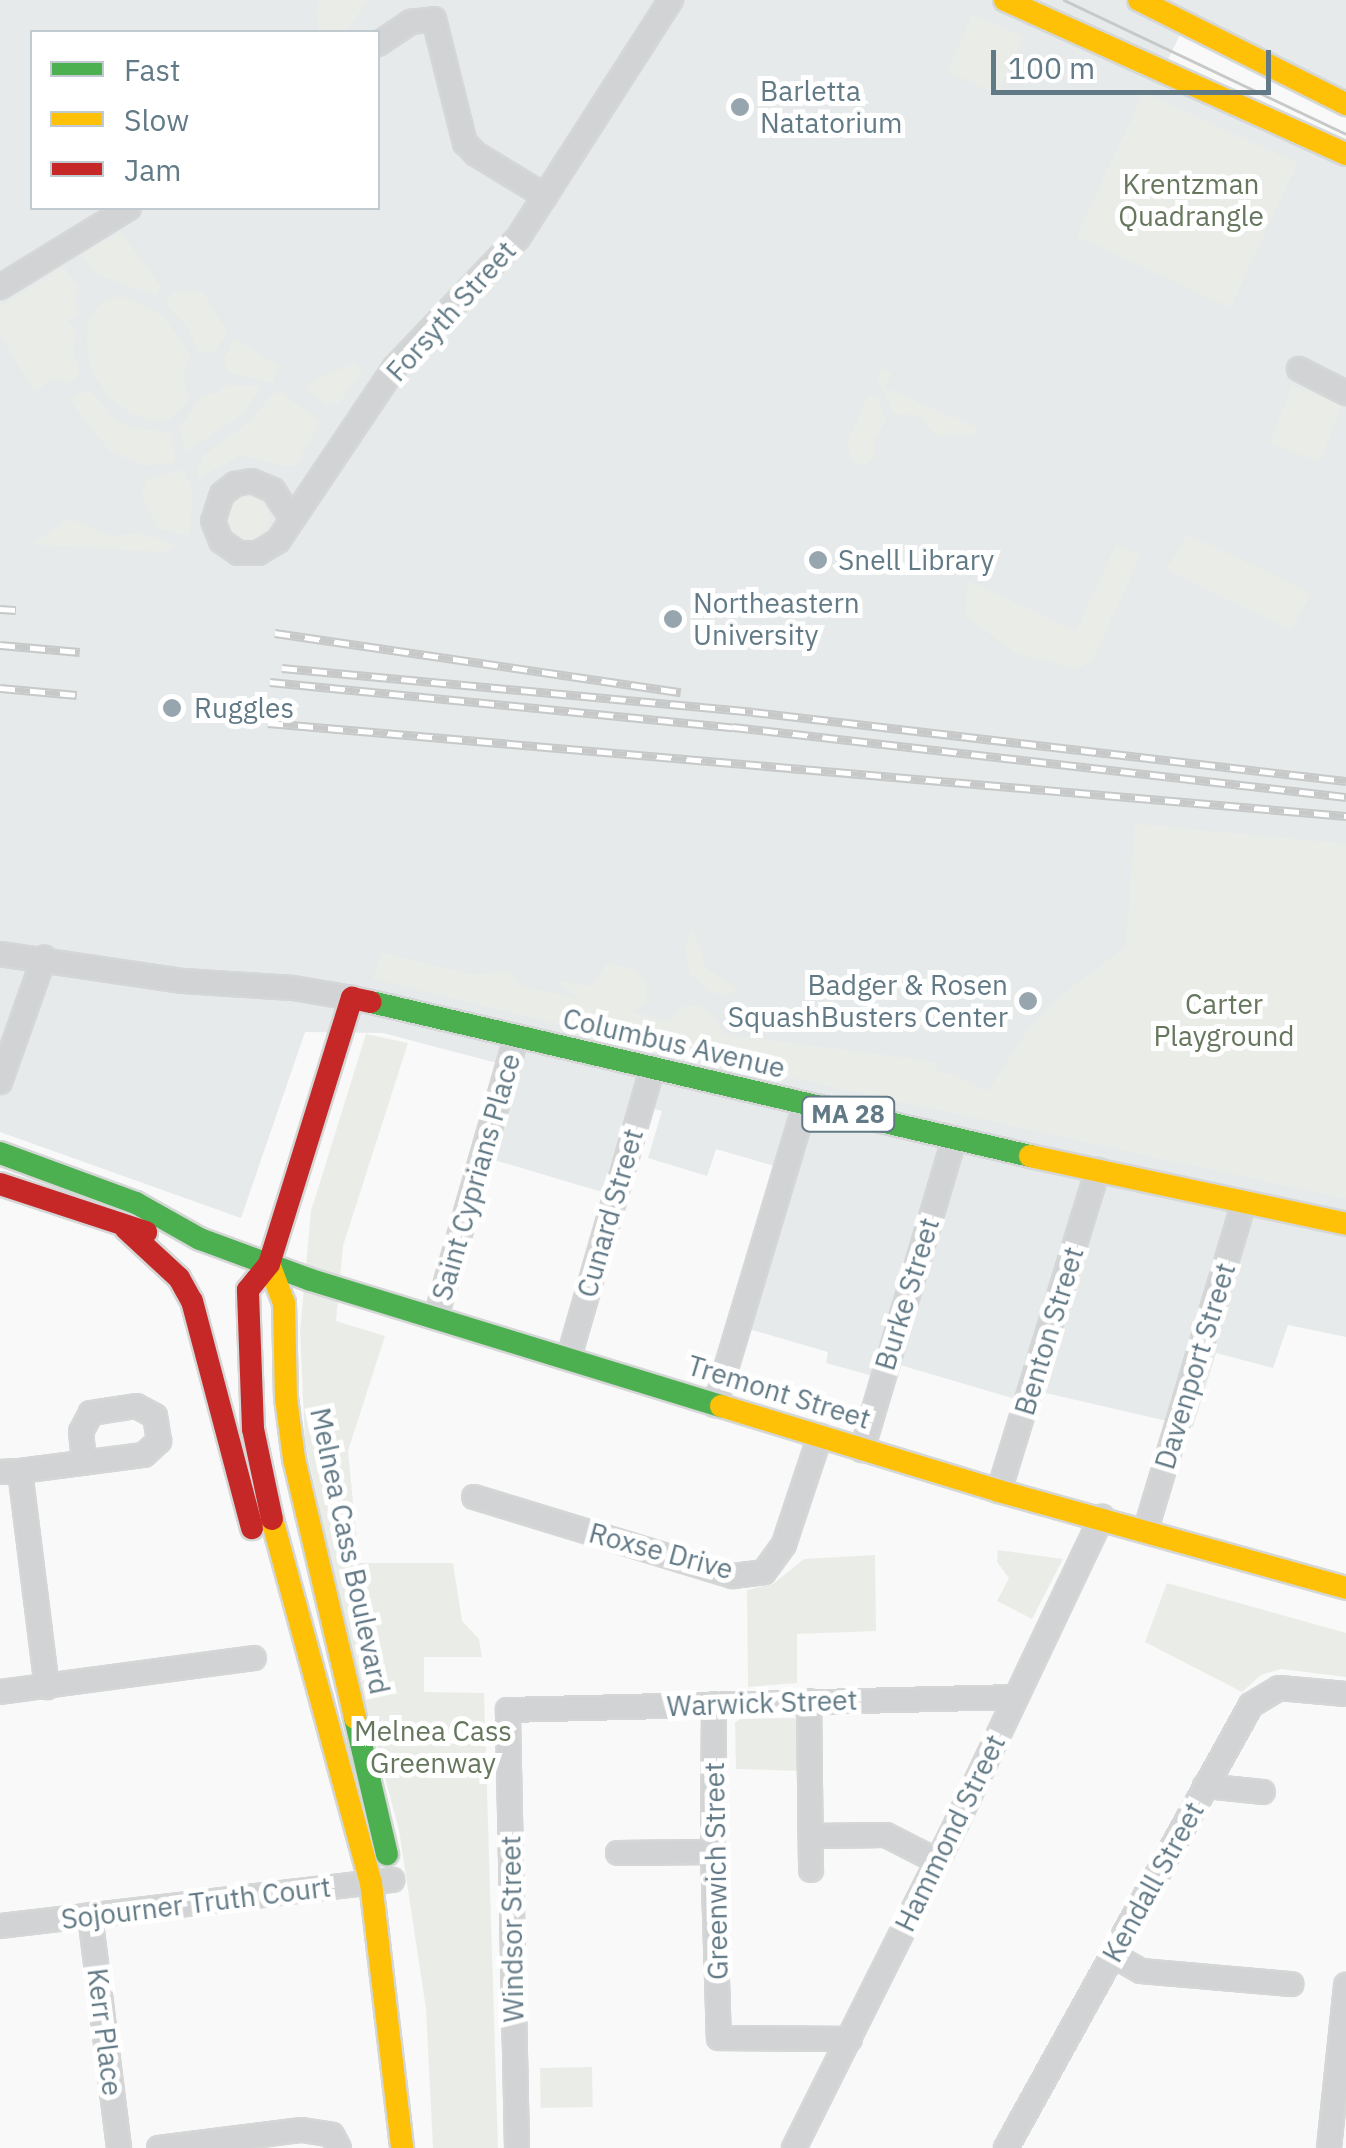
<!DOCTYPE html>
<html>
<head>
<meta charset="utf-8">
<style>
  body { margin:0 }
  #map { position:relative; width:1346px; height:2148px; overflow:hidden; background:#f9f9f9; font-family:"IBM Plex Sans",sans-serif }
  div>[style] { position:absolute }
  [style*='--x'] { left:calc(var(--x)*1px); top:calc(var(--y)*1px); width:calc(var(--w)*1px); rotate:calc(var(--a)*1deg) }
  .built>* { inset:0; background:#e7eaea }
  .green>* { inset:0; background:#eaede7; transform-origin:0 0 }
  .round { border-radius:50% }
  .roads { filter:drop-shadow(2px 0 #d5d7d7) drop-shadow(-2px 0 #d5d7d7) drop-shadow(0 2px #d5d7d7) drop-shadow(0 -2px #d5d7d7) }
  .street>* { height:22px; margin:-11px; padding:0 11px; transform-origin:11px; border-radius:11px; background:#d2d3d4 }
  .fast>* { height:22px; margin:-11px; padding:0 11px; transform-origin:11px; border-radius:11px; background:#4caf50 }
  .slow>* { height:22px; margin:-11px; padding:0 11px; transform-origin:11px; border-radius:11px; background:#ffc107 }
  .jam>* { height:22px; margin:-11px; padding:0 11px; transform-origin:11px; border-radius:11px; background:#c62828 }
  .tram>* { height:2.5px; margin:-1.25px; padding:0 1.25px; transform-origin:1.25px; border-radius:1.25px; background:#c7c9c9 }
  .rail>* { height:9px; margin-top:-4.5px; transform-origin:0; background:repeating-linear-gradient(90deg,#fff 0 15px,#c7c9c9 0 30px); box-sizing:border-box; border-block:2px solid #c7c9c9 }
  .dots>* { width:28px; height:28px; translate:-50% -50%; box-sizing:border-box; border:5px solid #fff; border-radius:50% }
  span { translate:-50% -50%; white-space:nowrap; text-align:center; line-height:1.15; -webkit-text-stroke:10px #fff; paint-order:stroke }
  .shield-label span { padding:2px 8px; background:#fff; border:2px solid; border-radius:8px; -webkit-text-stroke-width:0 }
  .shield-label { font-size:25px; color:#627a86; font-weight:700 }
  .poi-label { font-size:28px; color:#627a86 }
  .left { translate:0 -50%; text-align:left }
  .right { translate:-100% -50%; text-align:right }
  .park-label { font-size:28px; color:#66775e }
  .street-label { font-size:28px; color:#627a86 }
  .legend { position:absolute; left:30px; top:30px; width:350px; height:180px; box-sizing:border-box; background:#fff; border:2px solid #c0cacf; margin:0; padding:12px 18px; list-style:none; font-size:30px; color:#627a86 }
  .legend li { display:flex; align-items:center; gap:20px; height:50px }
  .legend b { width:50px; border:2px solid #c0cacf }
  .scale { position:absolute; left:991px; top:50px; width:280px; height:45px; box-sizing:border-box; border:5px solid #627a86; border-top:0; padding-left:12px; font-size:30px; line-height:35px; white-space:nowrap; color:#627a86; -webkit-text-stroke:8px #fff; paint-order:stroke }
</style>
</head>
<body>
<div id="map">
  <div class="built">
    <div style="clip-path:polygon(evenodd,0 0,1346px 0,1346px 103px,1184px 26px,1163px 70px,1346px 154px,1346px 1337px,1288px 1325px,1273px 1368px,1216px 1353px,1193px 1427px,1024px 1388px,1019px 1400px,883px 1360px,877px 1377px,826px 1363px,828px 1352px,728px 1323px,774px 1166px,716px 1149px,707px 1176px,648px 1158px,662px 1111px,629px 1102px,602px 1192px,481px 1156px,508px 1066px,383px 1033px,305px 1032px,241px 1218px,0 1132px,0 0,32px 32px,378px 32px,378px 208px,32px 208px,32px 32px)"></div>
  </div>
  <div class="green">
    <div style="clip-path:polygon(319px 0,368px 0,345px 32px,320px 32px,316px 16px)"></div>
    <div style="left:973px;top:14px;width:55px;height:63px;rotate:24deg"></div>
    <div style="left:1144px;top:92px;width:169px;height:159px;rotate:25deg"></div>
    <div style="clip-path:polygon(120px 231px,161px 287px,156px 296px,95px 273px,83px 255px)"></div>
    <div style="clip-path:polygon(64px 267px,77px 286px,75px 304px,79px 314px,66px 322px,76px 329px,73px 353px,80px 373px,68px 384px,55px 379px,34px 391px,0 334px,0 307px)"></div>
    <div style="clip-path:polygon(202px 291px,227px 332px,214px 353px,199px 352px,187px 327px,165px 304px,173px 292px)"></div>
    <div style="clip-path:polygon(122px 296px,164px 317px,190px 356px,183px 373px,188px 401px,169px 420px,154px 421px,132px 414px,109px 397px,92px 371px,87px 346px,88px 322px,101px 303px)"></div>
    <div style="clip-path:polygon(234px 338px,279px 367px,272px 383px,228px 372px,224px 359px)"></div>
    <div style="clip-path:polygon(353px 364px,362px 369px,338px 404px,326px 404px,306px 389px,314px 380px)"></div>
    <div style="clip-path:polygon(881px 368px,891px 373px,885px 388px,975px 427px,978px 435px,937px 436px,920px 416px,895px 414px,877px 378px)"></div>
    <div style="clip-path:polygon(225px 385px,261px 387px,242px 414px,185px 452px,180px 428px,201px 397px,218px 393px)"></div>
    <div style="left:1292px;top:386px;width:53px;height:61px;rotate:21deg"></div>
    <div style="clip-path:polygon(88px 390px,108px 410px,106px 414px,129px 427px,171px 433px,175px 462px,144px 466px,109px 450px,72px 403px,73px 398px)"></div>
    <div style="clip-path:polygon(273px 393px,282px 393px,320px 422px,296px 465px,288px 467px,240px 455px,199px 478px,196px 470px,203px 456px,251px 421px)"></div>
    <div style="clip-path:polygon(868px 396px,877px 398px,886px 420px,875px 438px,875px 457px,864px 466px,853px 462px,848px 442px)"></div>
    <div style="clip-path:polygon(183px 470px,193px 492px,189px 536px,158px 528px,142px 497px,146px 480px)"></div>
    <div class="round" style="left:227px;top:497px;width:42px;height:42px"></div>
    <div style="clip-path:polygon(70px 519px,111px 536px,141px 533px,176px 546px,165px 552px,31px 544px)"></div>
    <div style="clip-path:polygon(1188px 535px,1305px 590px,1310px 596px,1294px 625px,1289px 629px,1172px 573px,1167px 568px)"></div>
    <div style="clip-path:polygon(1116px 545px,1140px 556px,1093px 659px,1077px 669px,1017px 654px,966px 616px,968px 581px,1076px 631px)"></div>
    <div style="clip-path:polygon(1135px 824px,1346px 844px,1346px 1199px,683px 1054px,373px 979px,382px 953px,474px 975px,505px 970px,513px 973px,520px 986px,579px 999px,555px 980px,591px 987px,608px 962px,636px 971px,647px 982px,647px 1002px,631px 1012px,668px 1021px,684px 1006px,699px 1006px,712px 1015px,723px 1034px,936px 1062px,936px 1072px,953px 1074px,988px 1092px,1028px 1029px,1062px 995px,1126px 947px)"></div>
    <div style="clip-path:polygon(693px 928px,705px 967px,738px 990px,724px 996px,711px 992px,690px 973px,685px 947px)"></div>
    <div style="clip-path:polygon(366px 1034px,408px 1043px,343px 1246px,336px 1321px,385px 1336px,348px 1451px,359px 1563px,453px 1563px,462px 1621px,479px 1639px,482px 1657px,424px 1657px,424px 1692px,484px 1693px,498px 2148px,433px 2148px,426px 2009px,399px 1830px,347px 1636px,305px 1443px,300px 1331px,311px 1211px)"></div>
    <div style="clip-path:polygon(998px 1550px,1063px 1559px,1032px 1619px,997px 1601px,1009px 1578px,997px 1562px)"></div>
    <div style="clip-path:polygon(875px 1555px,876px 1631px,797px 1634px,797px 1683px,748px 1687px,747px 1590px,773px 1584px,804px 1559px)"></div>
    <div style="clip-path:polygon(1167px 1583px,1346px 1633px,1346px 1677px,1281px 1669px,1261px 1675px,1242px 1692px,1145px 1642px)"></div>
    <div style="clip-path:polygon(797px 1718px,802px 1771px,736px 1769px,735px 1723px,740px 1719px)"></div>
    <div style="left:592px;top:2067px;width:40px;height:52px;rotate:89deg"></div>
  </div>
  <div class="roads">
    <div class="street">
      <div style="--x:378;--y:44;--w:40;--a:-34"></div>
      <div style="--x:411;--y:22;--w:23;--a:-7"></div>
      <div style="--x:434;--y:19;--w:128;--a:76"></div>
      <div style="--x:465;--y:143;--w:16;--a:45"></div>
      <div style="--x:476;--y:154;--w:81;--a:31.3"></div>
      <div style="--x:0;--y:287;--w:151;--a:-31.5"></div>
      <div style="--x:1299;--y:369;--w:53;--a:27.1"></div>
      <div style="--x:292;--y:519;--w:35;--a:-123"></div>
      <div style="--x:273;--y:490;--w:23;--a:-157"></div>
      <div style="--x:252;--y:481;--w:17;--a:170"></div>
      <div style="--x:235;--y:484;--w:16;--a:142"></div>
      <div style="--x:222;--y:494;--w:28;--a:108"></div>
      <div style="--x:213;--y:521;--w:22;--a:68"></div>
      <div style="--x:221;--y:541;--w:21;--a:35"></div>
      <div style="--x:238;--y:553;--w:20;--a:0"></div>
      <div style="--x:258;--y:553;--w:23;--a:-31"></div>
      <div style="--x:278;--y:541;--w:210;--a:-56.1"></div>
      <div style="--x:395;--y:367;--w:178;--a:-46.4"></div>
      <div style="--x:518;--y:238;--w:283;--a:-57.3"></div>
      <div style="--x:0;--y:954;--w:185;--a:8.4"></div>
      <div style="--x:183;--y:981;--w:110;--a:3.6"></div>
      <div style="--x:293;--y:988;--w:60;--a:9.6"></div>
      <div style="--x:0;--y:1082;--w:132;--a:-70.5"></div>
      <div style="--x:436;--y:1317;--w:290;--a:-74"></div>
      <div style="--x:569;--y:1357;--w:300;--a:-73.9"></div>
      <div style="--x:715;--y:1405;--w:313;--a:-73.3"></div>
      <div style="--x:862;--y:1450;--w:324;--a:-73.5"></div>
      <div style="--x:20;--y:1471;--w:218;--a:82.9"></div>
      <div style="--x:0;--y:1472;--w:20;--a:-3"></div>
      <div style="--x:20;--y:1471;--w:125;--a:-7.4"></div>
      <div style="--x:144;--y:1455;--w:21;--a:-43"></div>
      <div style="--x:159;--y:1441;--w:25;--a:-99"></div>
      <div style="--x:155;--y:1416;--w:21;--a:-152"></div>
      <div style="--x:136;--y:1406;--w:46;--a:171.2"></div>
      <div style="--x:91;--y:1413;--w:21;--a:118"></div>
      <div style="--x:81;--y:1432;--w:31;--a:84"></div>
      <div style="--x:999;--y:1491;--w:336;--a:-72.9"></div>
      <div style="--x:474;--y:1497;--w:271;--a:17"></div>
      <div style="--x:733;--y:1576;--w:31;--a:-7"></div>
      <div style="--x:764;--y:1572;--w:34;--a:-54"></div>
      <div style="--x:784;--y:1544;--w:114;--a:-71.6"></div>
      <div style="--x:1146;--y:1529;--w:341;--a:-73.3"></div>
      <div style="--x:0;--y:1692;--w:256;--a:-7.6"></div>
      <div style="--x:809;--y:1701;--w:169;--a:89.3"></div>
      <div style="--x:714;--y:1704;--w:148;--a:90.4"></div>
      <div style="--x:713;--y:1852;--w:186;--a:88.2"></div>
      <div style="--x:719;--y:2038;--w:131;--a:0.4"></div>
      <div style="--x:1205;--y:1786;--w:58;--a:5.9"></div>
      <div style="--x:813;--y:1836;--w:73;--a:-0.8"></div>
      <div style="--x:886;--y:1835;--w:57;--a:27"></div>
      <div style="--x:618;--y:1853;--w:95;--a:-0.6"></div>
      <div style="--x:90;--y:1915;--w:235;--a:82.9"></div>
      <div style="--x:0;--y:1926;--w:395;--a:-6.7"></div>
      <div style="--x:1113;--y:1955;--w:32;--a:30"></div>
      <div style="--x:1141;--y:1971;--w:151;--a:5"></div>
      <div style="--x:159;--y:2148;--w:144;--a:-7.2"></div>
      <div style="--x:302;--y:2130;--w:30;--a:9"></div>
      <div style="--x:332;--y:2135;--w:15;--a:62"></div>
      <div style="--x:517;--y:2148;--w:438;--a:-91.2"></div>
      <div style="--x:508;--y:1710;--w:508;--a:-1.47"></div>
      <div style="--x:794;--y:2148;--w:364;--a:-63.4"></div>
      <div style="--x:957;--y:1822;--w:338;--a:-64.6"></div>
      <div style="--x:1006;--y:2148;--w:506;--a:-61.06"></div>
      <div style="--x:1251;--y:1705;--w:33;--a:-31"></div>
      <div style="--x:1279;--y:1688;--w:67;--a:5.1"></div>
      <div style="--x:1329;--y:2148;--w:164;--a:-84"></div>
    </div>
    <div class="fast">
      <div style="--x:371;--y:1002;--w:677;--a:13.15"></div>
      <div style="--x:0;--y:1153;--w:145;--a:20.2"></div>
      <div style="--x:136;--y:1203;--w:73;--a:29.4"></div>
      <div style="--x:200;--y:1239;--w:118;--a:20.3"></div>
      <div style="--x:311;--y:1280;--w:429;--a:17.1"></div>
      <div style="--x:355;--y:1718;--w:140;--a:76.8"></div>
    </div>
    <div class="slow">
      <div style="--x:1005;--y:0;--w:374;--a:24.3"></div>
      <div style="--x:1139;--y:0;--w:232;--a:26.7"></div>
      <div style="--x:1030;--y:1156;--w:323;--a:12.1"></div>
      <div style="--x:269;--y:1264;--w:42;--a:69"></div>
      <div style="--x:284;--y:1303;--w:95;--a:88.8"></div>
      <div style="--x:286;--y:1398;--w:62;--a:82.5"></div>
      <div style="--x:294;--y:1459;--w:266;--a:76.7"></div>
      <div style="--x:721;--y:1406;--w:291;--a:17"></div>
      <div style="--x:999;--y:1491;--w:360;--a:15.6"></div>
      <div style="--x:272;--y:1519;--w:377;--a:74.8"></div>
      <div style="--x:371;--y:1883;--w:267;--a:83.3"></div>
    </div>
    <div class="jam">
      <div style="--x:0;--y:1184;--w:154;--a:18.2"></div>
      <div style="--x:126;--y:1229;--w:72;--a:42.8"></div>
      <div style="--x:179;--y:1278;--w:26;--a:61"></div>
      <div style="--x:192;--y:1301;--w:235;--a:75.2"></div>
      <div style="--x:272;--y:1519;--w:92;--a:-101.9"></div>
      <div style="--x:253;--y:1429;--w:139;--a:-92.1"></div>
      <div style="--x:248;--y:1290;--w:33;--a:-51"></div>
      <div style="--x:269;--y:1264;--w:279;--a:-72.7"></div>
      <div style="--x:352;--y:998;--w:19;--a:12"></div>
    </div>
  </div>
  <div class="tram">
    <div style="--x:1064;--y:0;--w:312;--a:25.4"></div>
  </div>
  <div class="rail">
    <div style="--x:0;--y:609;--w:16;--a:4"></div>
    <div style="--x:275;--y:633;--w:410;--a:8.3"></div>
    <div style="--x:0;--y:645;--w:80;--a:5"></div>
    <div style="--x:282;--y:668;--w:473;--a:5.3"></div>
    <div style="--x:753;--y:712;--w:597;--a:6.64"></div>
    <div style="--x:270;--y:682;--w:465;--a:5.6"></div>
    <div style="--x:733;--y:727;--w:617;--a:6.51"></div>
    <div style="--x:0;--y:688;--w:77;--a:5.2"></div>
    <div style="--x:268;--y:723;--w:1082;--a:4.93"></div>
  </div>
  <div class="dots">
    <div style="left:740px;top:107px;background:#97a6ae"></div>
    <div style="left:818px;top:560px;background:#97a6ae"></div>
    <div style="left:673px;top:619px;background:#97a6ae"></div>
    <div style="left:172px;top:708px;background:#97a6ae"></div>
    <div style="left:1028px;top:1001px;background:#97a6ae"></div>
  </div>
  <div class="shield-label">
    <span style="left:848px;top:1114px">MA 28</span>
  </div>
  <div class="poi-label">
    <span class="left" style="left:760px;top:107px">Barletta<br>Natatorium</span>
    <span class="left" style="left:838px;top:560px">Snell Library</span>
    <span class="left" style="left:693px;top:619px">Northeastern<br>University</span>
    <span class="left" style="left:194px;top:708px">Ruggles</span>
    <span class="right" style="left:1008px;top:1001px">Badger &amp; Rosen<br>SquashBusters Center</span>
  </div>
  <div class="park-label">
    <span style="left:1191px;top:200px">Krentzman<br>Quadrangle</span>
    <span style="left:1224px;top:1020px">Carter<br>Playground</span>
    <span style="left:433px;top:1747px">Melnea Cass<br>Greenway</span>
  </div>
  <div class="street-label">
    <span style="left:451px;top:311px;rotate:-48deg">Forsyth Street</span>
    <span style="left:674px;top:1043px;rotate:13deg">Columbus Avenue</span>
    <span style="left:476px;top:1177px;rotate:-74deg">Saint Cyprians Place</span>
    <span style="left:610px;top:1213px;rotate:-74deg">Cunard Street</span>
    <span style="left:907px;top:1294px;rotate:-73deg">Burke Street</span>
    <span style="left:1049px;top:1331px;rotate:-73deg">Benton Street</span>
    <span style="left:1195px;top:1366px;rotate:-73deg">Davenport Street</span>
    <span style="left:779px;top:1392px;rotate:17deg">Tremont Street</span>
    <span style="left:350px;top:1551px;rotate:78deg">Melnea Cass Boulevard</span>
    <span style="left:661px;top:1551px;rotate:15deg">Roxse Drive</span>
    <span style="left:762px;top:1703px;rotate:-2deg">Warwick Street</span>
    <span style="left:950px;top:1833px;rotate:-64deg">Hammond Street</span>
    <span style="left:716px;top:1871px;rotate:-91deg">Greenwich Street</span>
    <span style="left:1153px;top:1882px;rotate:-61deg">Kendall Street</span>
    <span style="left:196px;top:1903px;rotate:-7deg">Sojourner Truth Court</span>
    <span style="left:512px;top:1929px;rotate:-91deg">Windsor Street</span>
    <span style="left:105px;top:2032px;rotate:83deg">Kerr Place</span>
  </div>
  <ul class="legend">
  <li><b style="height:12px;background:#4caf50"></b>Fast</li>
  <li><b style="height:12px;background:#ffc107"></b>Slow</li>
  <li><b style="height:12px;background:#c62828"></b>Jam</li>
  </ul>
  <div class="scale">100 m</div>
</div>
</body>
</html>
